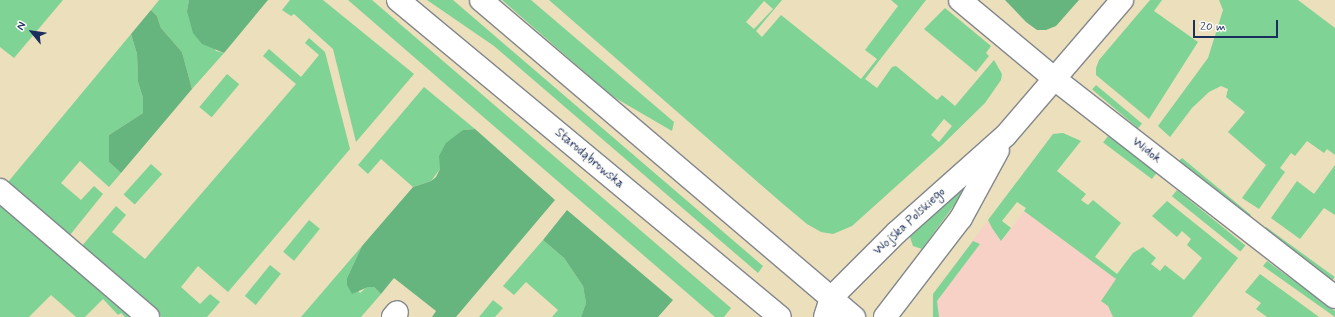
<!DOCTYPE html>
<html>
<head>
<meta charset="utf-8">
<style>
  body { margin:0 }
  #map { position:relative; width:1335px; height:317px; overflow:hidden; background:#ebdfbc; font-family:Mynerve,sans-serif }
  div>[style] { position:absolute }
  [style*='--x'] { left:calc(var(--x)*1px); top:calc(var(--y)*1px); width:calc(var(--w)*1px); rotate:calc(var(--a)*1deg) }
  .built>* { inset:0; background:#f7d1c6 }
  .green>* { inset:0; background:#7fd395; transform-origin:0 0 }
  .forest>* { inset:0; background:#67b57e }
  .roads { filter:drop-shadow(1px 0 #83878d) drop-shadow(-1px 0 #83878d) drop-shadow(0 1px #83878d) drop-shadow(0 -1px #83878d) }
  .minor>* { height:22px; margin:-11px; padding:0 11px; transform-origin:11px; border-radius:11px; background:#fff }
  .tertiary>* { height:22px; margin:-11px; padding:0 11px; transform-origin:11px; border-radius:11px; background:#fff }
  span { translate:-50% -50%; white-space:nowrap; text-align:center; line-height:1.15; -webkit-text-stroke:3px #fdfcf7; paint-order:stroke }
  .street-label { font-size:13px; color:#1b2f5e }
  .north { position:absolute; left:12px; top:12px; width:40px; height:40px; -webkit-text-stroke:3px #fdfcf7; paint-order:stroke; rotate:299deg; font-size:11px; font-weight:700; line-height:16px; text-align:center; color:#1b2f5e }
  .north::after { content:''; display:block; margin:auto; width:14px; height:18px; background:#1b2f5e; clip-path:polygon(50% 0,100% 100%,50% 72%,0 100%) }
  .scale { position:absolute; left:1193px; top:20px; width:85px; height:18px; box-sizing:border-box; border:2px solid #1b2f5e; border-top:0; padding-left:5px; font-size:12px; line-height:14px; white-space:nowrap; color:#1b2f5e; -webkit-text-stroke:3px #fdfcf7; paint-order:stroke }
</style>
</head>
<body>
<div id="map">
  <div class="built">
    <div style="clip-path:polygon(1024px 211px,1117px 279px,1108px 306px,1113px 317px,933px 317px,933px 294px,988px 220px,1002px 241px)"></div>
  </div>
  <div class="green">
    <div style="clip-path:polygon(0 0,63px 0,14px 58px,0 47px)"></div>
    <div style="clip-path:polygon(159px 0,189px 0,187px 11px,216px 51px,224px 53px,192px 89px,182px 52px,161px 28px,157px 16px,151px 10px)"></div>
    <div style="clip-path:polygon(290px 0,323px 0,414px 74px,356px 142px,333px 49px,294px 14px,291px 16px,282px 10px)"></div>
    <div style="clip-path:polygon(348px 0,372px 0,731px 308px,724px 317px,715px 317px)"></div>
    <div style="clip-path:polygon(427px 0,453px 0,763px 266px,758px 273px,494px 46px)"></div>
    <div style="clip-path:polygon(502px 0,531px 0,674px 122px,672px 131px,612px 96px)"></div>
    <div style="clip-path:polygon(evenodd,549px 0,782px 0,756px 31px,762px 37px,781px 15px,861px 79px,877px 59px,865px 50px,898px 6px,891px 0,926px 0,865px 79px,877px 88px,892px 67px,896px 66px,937px 100px,942px 95px,955px 106px,994px 60px,1002px 74px,1001px 80px,985px 103px,941px 146px,852px 226px,833px 234px,821px 232px,807px 224px,783px 204px,549px 0,764px 1px,773px 9px,754px 29px,746px 22px,764px 1px,549px 0,944px 119px,952px 126px,939px 142px,931px 135px,944px 119px)"></div>
    <div style="clip-path:polygon(1150px 0,1162px 0,1154px 11px,1198px 42px,1149px 119px,1096px 75px,1096px 68px,1099px 60px)"></div>
    <div style="clip-path:polygon(1219px 0,1298px 0,1335px 28px,1335px 155px,1327px 149px,1324px 153px,1307px 141px,1295px 156px,1291px 153px,1280px 168px,1285px 172px,1259px 209px,1242px 198px,1266px 165px,1228px 132px,1245px 112px,1226px 97px,1228px 89px,1221px 86px,1209px 92px,1192px 108px,1170px 137px,1158px 126px,1208px 58px,1223px 10px)"></div>
    <div style="clip-path:polygon(945px 8px,991px 46px,986px 53px,989px 56px,976px 72px,924px 29px)"></div>
    <div style="clip-path:polygon(131px 34px,137px 54px,138px 82px,143px 98px,143px 113px,109px 135px,109px 162px,121px 173px,109px 187px,80px 161px,61px 183px,81px 200px,94px 186px,103px 194px,70px 235px,8px 182px)"></div>
    <div style="clip-path:polygon(309px 38px,325px 52px,350px 149px,228px 292px,198px 266px,181px 287px,200px 304px,210px 294px,220px 302px,207px 317px,162px 317px,81px 247px,116px 206px,126px 215px,112px 232px,145px 259px,296px 84px,263px 56px,269px 49px,301px 77px,319px 55px,305px 43px)"></div>
    <div style="left:227px;top:74px;width:16px;height:43px;rotate:40deg"></div>
    <div style="left:1096px;top:85px;width:60px;height:6px;rotate:40deg"></div>
    <div style="clip-path:polygon(424px 87px,475px 129px,463px 130px,441px 160px,440px 169px,431px 181px,413px 187px,381px 159px,368px 174px,358px 165px)"></div>
    <div style="clip-path:polygon(1063px 133px,1081px 141px,1057px 171px,1086px 194px,1081px 200px,1088px 205px,1093px 200px,1121px 223px,1095px 257px,1117px 274px,1133px 253px,1143px 247px,1156px 258px,1151px 264px,1160px 271px,1165px 265px,1184px 280px,1202px 258px,1187px 245px,1191px 239px,1182px 231px,1177px 237px,1152px 216px,1167px 201px,1238px 258px,1192px 317px,1113px 317px,1108px 306px,1101px 301px,1116px 279px,1024px 211px,1026px 208px,1017px 202px,1002px 221px,1011px 228px,1001px 241px,992px 228px,988px 220px,1053px 134px)"></div>
    <div style="left:1108px;top:136px;width:61px;height:8px;rotate:37deg"></div>
    <div style="clip-path:polygon(1182px 158px,1251px 215px,1249px 218px,1179px 161px)"></div>
    <div style="clip-path:polygon(987px 160px,922px 249px,913px 246px,910px 237px)"></div>
    <div style="left:151px;top:164px;width:15px;height:41px;rotate:42deg"></div>
    <div style="clip-path:polygon(1335px 165px,1335px 215px,1324px 208px,1300px 239px,1271px 218px,1297px 181px,1314px 194px)"></div>
    <div style="left:1177px;top:190px;width:88px;height:8px;rotate:39deg"></div>
    <div style="clip-path:polygon(0 204px,136px 317px,125px 317px,121px 313px,118px 315px,103px 299px,85px 317px,76px 317px,51px 295px,29px 317px,0 317px)"></div>
    <div style="left:309px;top:220px;width:14px;height:41px;rotate:39deg"></div>
    <div style="left:1266px;top:227px;width:85px;height:4px;rotate:36deg"></div>
    <div style="clip-path:polygon(543px 240px,564px 258px,583px 286px,586px 303px,581px 317px,552px 317px,558px 310px,526px 282px,514px 295px,503px 286px)"></div>
    <div style="clip-path:polygon(973px 241px,980px 244px,937px 301px,939px 317px,933px 317px,933px 294px)"></div>
    <div style="clip-path:polygon(362px 246px,347px 278px,360px 293px,367px 287px,374px 287px,381px 294px,361px 317px,301px 317px)"></div>
    <div style="clip-path:polygon(1267px 261px,1335px 311px,1335px 317px,1263px 266px)"></div>
    <div style="left:270px;top:265px;width:14px;height:40px;rotate:39deg"></div>
    <div style="clip-path:polygon(1260px 274px,1319px 317px,1267px 317px,1256px 309px,1261px 303px,1245px 292px)"></div>
    <div style="clip-path:polygon(493px 300px,503px 308px,495px 317px,479px 317px)"></div>
  </div>
  <div class="forest">
    <div style="clip-path:polygon(189px 0,268px 0,224px 53px,202px 44px,193px 33px,187px 11px)"></div>
    <div style="clip-path:polygon(1005px 0,1079px 0,1056px 26px,1046px 30px,1037px 30px,1026px 22px)"></div>
    <div style="clip-path:polygon(151px 10px,157px 16px,161px 28px,182px 52px,192px 89px,121px 173px,109px 162px,109px 135px,143px 113px,143px 98px,138px 82px,137px 54px,131px 34px)"></div>
    <div style="clip-path:polygon(475px 129px,555px 200px,456px 317px,432px 317px,436px 311px,394px 278px,381px 294px,374px 287px,368px 287px,352px 294px,347px 285px,347px 278px,362px 246px,413px 187px,431px 181px,436px 177px,440px 169px,439px 156px,446px 143px,463px 130px)"></div>
    <div style="clip-path:polygon(567px 210px,673px 300px,658px 317px,581px 317px,586px 303px,583px 286px,564px 258px,543px 240px)"></div>
  </div>
  <div class="roads">
    <div class="minor">
      <div style="--x:960;--y:0;--w:125;--a:39.8"></div>
      <div style="--x:1056;--y:80;--w:353;--a:37.9"></div>
      <div style="--x:0;--y:190;--w:195;--a:40.6"></div>
      <div style="--x:393;--y:317;--w:6;--a:-51"></div>
      <div style="--x:825;--y:317;--w:20;--a:-72"></div>
      <div style="--x:831;--y:298;--w:92;--a:-45"></div>
      <div style="--x:896;--y:233;--w:147;--a:-41.7"></div>
      <div style="--x:1006;--y:135;--w:178;--a:-49.3"></div>
      <div style="--x:885;--y:317;--w:125;--a:-52.5"></div>
      <div style="--x:961;--y:218;--w:77;--a:-61.4"></div>
    </div>
    <div class="tertiary">
      <div style="--x:398;--y:0;--w:496;--a:39.7"></div>
      <div style="--x:481;--y:0;--w:490;--a:40.4"></div>
    </div>
  </div>
  <div class="street-label">
    <span style="left:1146px;top:151px;rotate:38deg">Widok</span>
    <span style="left:589px;top:159px;rotate:40deg">Starodąbrowska</span>
    <span style="left:910px;top:222px;rotate:-43deg">Wojska Polskiego</span>
  </div>
  <div class="north">N</div>
  <div class="scale">20 m</div>
</div>
</body>
</html>
